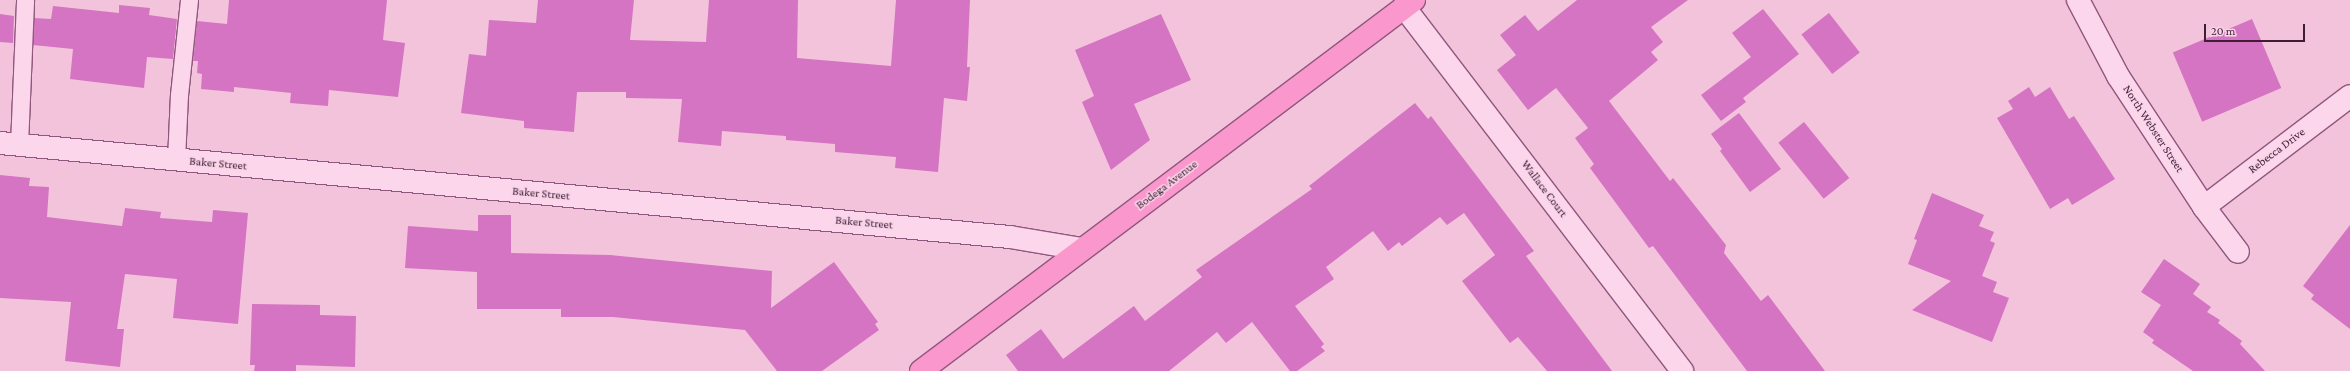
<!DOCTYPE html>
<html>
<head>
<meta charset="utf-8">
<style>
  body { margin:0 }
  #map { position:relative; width:2350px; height:371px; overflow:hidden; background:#f3c3dc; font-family:"Crimson Pro",serif }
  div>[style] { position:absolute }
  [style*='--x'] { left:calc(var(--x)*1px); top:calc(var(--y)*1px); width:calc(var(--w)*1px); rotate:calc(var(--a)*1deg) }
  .building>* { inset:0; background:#d574c3; transform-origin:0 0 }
  .roads { filter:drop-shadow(1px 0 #90577e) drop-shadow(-1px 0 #90577e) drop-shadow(0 1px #90577e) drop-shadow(0 -1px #90577e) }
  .lane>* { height:17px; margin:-8.5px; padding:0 8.5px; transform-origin:8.5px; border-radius:8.5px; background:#fcd7eb }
  .street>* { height:22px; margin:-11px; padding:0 11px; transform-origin:11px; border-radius:11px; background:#fcd7eb }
  .primary>* { height:22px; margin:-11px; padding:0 11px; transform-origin:11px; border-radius:11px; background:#fa97cc }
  span { translate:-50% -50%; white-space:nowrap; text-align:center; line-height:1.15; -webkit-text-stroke:3px #f9d3e7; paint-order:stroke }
  .street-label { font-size:12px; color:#3e1d35 }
  .scale { position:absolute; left:2204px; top:24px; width:101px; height:18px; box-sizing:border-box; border:2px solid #3e1d35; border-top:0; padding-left:5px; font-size:12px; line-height:14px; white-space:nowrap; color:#3e1d35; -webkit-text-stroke:3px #f9d3e7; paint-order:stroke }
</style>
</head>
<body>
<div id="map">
  <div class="building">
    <div style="clip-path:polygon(229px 0,387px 0,383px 40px,405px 43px,398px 97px,329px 90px,328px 106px,290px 103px,291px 93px,234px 87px,234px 92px,201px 89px,202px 74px,197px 73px,198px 61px,193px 61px,197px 21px,227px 24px)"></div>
    <div style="clip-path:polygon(538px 0,634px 0,630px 40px,706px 42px,709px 0,798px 0,797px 58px,891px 66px,896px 0,970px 0,967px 67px,970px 67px,967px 101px,944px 98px,938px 172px,895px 168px,896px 157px,835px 152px,835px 144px,786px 140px,786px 136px,722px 131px,721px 146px,678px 142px,682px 99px,626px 98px,626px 92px,577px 92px,574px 132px,524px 128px,524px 121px,461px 113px,469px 54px,486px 56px,489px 20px,536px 23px)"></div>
    <div style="clip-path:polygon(1577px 0,1688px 0,1651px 27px,1663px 42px,1651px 52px,1658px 60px,1609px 101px,1670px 181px,1673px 178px,1726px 245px,1724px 253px,1761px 301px,1768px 295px,1825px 371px,1747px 371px,1653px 246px,1649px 248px,1590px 168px,1594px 164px,1575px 138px,1588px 128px,1556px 88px,1528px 110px,1497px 70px,1516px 55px,1500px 35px,1525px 15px,1538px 31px)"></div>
    <div style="clip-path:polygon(119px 5px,150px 8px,149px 15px,177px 19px,173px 59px,147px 57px,144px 88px,70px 79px,73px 49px,33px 45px,34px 18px,51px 19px,53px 6px,119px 13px)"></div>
    <div style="clip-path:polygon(1763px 9px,1799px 54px,1743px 98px,1746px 102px,1721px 121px,1701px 95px,1751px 57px,1732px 33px)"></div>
    <div style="left:1829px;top:13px;width:50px;height:35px;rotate:52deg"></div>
    <div style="clip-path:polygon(0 14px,14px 16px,13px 43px,0 42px)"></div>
    <div style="clip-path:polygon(1161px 14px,1191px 80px,1134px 104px,1150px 140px,1111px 170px,1082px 102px,1094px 96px,1075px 50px)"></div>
    <div style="left:2252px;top:19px;width:75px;height:86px;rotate:67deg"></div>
    <div style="clip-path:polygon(2029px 87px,2035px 97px,2050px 87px,2069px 119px,2074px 116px,2115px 179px,2072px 205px,2068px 198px,2050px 209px,1997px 118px,2013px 109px,2008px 101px)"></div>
    <div style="clip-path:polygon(1415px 103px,1428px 119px,1431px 116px,1534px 251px,1526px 256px,1612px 371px,1547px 371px,1518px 337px,1510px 343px,1462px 281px,1495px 255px,1464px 213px,1447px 225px,1440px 217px,1402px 246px,1399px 242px,1388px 251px,1373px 231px,1326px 267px,1334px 279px,1295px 306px,1324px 344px,1321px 347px,1325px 351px,1297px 371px,1290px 371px,1252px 322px,1226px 343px,1217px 332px,1169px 371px,1018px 371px,1006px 355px,1041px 329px,1063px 359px,1134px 306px,1145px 321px,1202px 277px,1196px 270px,1312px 189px,1309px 186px)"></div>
    <div style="clip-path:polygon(1739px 113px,1781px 169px,1750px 192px,1720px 151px,1722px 149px,1711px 134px)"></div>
    <div style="left:1804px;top:122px;width:72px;height:33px;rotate:51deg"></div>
    <div style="clip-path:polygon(0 175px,30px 178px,29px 186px,49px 187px,47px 217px,122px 226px,125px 208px,161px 212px,160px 218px,212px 222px,213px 210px,248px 213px,238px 324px,173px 318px,177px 279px,125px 274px,117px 329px,124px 329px,120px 367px,65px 361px,71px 302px,0 298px)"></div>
    <div style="clip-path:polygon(1932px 193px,1984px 215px,1979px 226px,1994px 232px,1990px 241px,1995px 243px,1982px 276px,1997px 282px,1993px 292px,2009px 298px,1992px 342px,1912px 310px,1951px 281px,1908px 264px,1917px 240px,1914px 239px)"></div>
    <div style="clip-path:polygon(478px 215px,511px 215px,511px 253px,610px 255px,772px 271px,771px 308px,834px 262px,878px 322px,875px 324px,879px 330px,822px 371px,777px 371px,745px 330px,613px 317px,561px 317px,561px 309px,477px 309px,477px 272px,405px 268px,408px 226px,478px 231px)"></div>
    <div style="clip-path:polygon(2350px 225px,2350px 329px,2311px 299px,2314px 295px,2303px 286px)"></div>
    <div style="clip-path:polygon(2164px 259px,2200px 284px,2193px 294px,2211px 307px,2207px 312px,2220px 320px,2218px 323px,2242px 341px,2240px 344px,2265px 371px,2193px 371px,2152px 343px,2154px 340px,2143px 332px,2161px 305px,2141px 292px)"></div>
    <div style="clip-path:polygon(252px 304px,320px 305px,320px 315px,356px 316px,355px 367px,296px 365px,296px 371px,254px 371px,255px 365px,250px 365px)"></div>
  </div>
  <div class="roads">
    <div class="lane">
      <div style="--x:19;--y:145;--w:145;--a:-87.6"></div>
      <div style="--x:176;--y:160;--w:65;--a:-87.4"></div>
      <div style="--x:179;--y:95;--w:96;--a:-84"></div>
    </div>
    <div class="street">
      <div style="--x:2078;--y:0;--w:86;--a:62.2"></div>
      <div style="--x:2118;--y:76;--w:157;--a:56.7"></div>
      <div style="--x:2204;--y:207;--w:56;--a:52.9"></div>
      <div style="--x:1404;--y:7;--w:458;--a:52.6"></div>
      <div style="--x:0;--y:143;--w:1014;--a:5.32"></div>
      <div style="--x:1010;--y:237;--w:73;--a:9.5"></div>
      <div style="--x:2204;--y:207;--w:183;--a:-37.2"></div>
    </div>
    <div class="primary">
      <div style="--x:921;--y:371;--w:617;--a:-36.96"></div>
    </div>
  </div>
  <div class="street-label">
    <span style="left:2153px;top:129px;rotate:57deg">North Webster Street</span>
    <span style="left:2277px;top:151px;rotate:-37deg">Rebecca Drive</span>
    <span style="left:218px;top:164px;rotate:5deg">Baker Street</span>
    <span style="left:1167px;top:185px;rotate:-37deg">Bodega Avenue</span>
    <span style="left:1544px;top:189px;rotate:53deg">Wallace Court</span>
    <span style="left:541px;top:194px;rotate:5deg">Baker Street</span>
    <span style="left:864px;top:223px;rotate:5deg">Baker Street</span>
  </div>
  <div class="scale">20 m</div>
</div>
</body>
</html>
